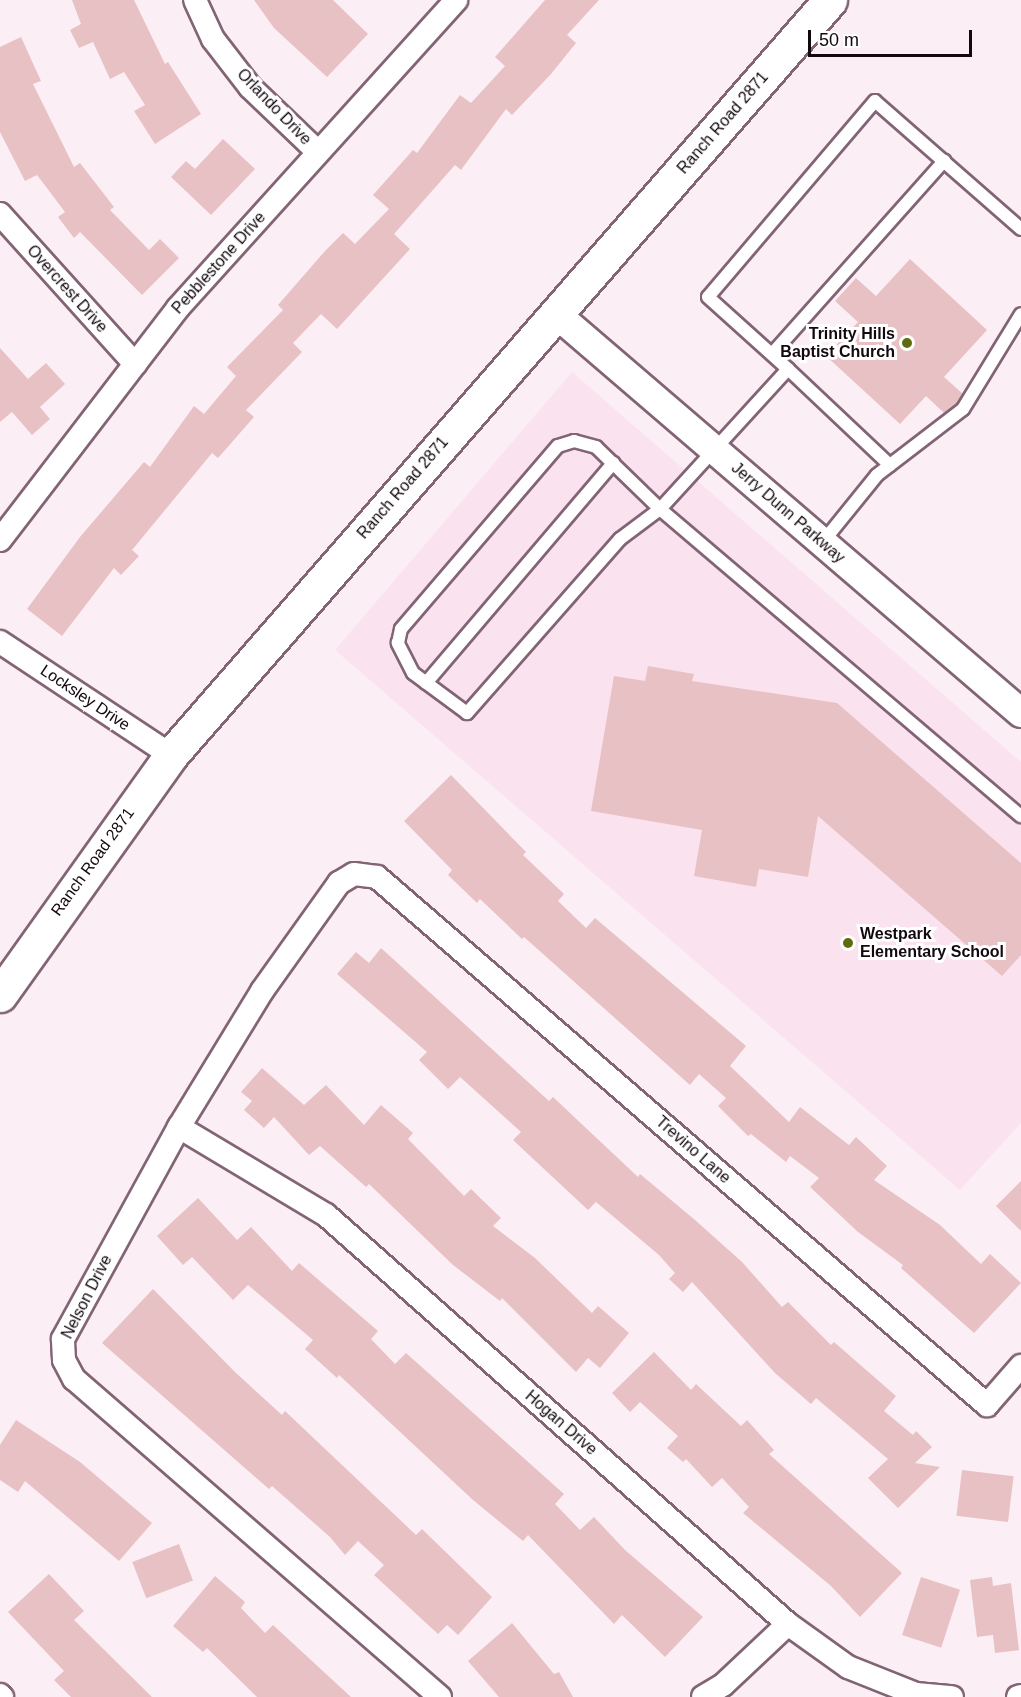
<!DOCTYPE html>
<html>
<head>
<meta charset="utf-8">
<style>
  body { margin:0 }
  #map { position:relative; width:1021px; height:1697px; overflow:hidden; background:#fceef5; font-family:Helvetica,sans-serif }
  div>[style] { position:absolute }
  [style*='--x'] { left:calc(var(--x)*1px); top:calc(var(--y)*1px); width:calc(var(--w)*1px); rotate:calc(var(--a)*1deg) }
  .built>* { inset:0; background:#fbe2ef }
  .building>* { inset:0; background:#e8c1c5; transform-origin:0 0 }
  .roads { filter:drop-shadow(2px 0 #826475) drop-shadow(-2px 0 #826475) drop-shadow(0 2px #826475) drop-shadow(0 -2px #826475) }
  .service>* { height:12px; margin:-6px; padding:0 6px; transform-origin:6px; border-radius:6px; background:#fff }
  .minor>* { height:22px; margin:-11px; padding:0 11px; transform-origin:11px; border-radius:11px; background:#fff }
  .tertiary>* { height:28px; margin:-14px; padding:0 14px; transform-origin:14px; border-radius:14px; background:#fff }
  .secondary>* { height:33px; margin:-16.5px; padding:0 16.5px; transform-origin:16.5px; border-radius:16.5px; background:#fff }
  .dots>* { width:16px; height:16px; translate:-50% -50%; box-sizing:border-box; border:3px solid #fff; border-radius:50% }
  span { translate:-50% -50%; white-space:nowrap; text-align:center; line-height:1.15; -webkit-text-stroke:6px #fff; paint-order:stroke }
  .street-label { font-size:16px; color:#12080e }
  .poi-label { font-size:16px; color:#12080e; font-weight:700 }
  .right { translate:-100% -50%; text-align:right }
  .left { translate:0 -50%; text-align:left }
  .scale { position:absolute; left:808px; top:30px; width:164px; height:27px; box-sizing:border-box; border:3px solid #12080e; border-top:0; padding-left:8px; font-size:18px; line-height:21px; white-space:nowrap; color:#12080e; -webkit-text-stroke:4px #fff; paint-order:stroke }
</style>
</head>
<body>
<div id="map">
  <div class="built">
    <div style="clip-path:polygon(572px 372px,1021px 762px,1021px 1123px,960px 1190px,335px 650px)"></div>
  </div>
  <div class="building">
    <div style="clip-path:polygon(72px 0,134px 0,165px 64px,168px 62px,201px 114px,155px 144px,134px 111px,145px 105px,124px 72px,110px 79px,93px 42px,79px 48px,70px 30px,81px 24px)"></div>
    <div style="clip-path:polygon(254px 0,333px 0,368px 34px,327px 77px,274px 28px)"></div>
    <div style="clip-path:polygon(545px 0,599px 0,567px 35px,576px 43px,551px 74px,512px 115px,506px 109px,461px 170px,455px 165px,394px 234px,410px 249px,337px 329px,321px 314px,293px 343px,302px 352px,246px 410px,254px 417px,218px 458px,212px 453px,132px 550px,139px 556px,121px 575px,114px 568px,62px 636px,27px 609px,80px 537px,144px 462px,150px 467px,194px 406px,204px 414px,236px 376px,227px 367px,283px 310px,278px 305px,325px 251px,343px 233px,355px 244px,389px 209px,373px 195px,413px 150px,417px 153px,460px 95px,471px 103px,505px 66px,495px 57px)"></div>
    <div style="clip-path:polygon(21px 37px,41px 81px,33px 84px,74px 167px,80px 163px,114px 207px,110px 210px,149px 250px,160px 239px,179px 258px,142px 295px,80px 232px,74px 238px,58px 217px,65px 212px,37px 175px,25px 181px,0 132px,0 47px)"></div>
    <div style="clip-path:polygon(223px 139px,255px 169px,211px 215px,171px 177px,186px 161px,195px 169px)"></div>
    <div style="clip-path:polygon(910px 259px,987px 330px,944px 377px,963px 394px,958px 402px,944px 413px,926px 396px,900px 424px,826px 356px,858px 322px,835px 301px,856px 278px,876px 296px)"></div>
    <div style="clip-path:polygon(0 348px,28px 379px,46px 363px,65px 384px,40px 407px,50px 419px,32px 435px,12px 412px,0 422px)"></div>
    <div style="clip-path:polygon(648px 666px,694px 674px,692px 681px,837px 703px,1021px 863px,1021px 955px,1002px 976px,818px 816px,808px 877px,759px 869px,756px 887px,694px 876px,702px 830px,591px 811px,614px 676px,645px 681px)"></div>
    <div style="clip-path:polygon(451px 775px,526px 852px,523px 855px,564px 894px,558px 901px,586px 928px,595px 918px,746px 1046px,730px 1066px,789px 1122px,800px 1107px,849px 1145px,856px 1137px,887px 1166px,874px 1180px,940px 1225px,981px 1264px,990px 1254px,1021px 1283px,974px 1333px,901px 1268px,903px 1265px,858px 1232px,810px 1187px,819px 1178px,790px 1156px,786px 1162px,751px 1134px,748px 1136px,718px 1106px,726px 1098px,699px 1074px,690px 1085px,524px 937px,522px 939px,480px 899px,477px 903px,448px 875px,452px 870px,404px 821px)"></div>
    <div style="clip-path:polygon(381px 948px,549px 1101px,553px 1097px,638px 1177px,640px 1174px,695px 1220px,742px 1262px,782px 1307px,788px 1302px,831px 1345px,834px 1342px,896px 1396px,884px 1411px,913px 1435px,916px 1431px,932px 1447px,915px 1463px,940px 1467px,898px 1508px,868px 1478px,888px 1459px,816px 1398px,811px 1404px,775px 1373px,692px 1282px,683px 1292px,669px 1279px,675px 1273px,659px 1255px,596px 1202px,588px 1210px,513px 1140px,521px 1132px,460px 1077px,448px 1089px,419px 1060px,427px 1052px,337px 974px,356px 952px,369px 963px)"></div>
    <div style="clip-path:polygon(262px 1068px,304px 1105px,326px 1085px,364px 1125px,381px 1105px,413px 1133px,408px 1139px,464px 1196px,471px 1189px,501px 1218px,493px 1226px,535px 1258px,592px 1313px,598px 1306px,629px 1333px,600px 1368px,588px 1358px,576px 1372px,502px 1298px,500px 1301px,453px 1265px,369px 1184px,366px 1187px,320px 1146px,309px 1155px,274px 1117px,264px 1128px,244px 1110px,252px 1101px,241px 1092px)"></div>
    <div style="clip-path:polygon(1021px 1181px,1021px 1231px,996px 1206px)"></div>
    <div style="clip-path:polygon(198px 1198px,237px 1240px,251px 1227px,292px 1271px,299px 1263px,378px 1331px,371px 1339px,395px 1364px,406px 1353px,564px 1494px,555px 1504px,580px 1530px,594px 1517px,625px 1550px,703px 1617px,665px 1657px,622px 1615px,614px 1624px,528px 1535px,523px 1541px,473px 1500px,339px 1375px,337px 1378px,305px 1349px,313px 1340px,248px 1285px,233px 1300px,192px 1257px,183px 1265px,157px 1236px)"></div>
    <div style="clip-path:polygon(153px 1289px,236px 1373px,282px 1415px,285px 1411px,416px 1535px,422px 1529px,492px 1597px,458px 1635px,447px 1625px,438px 1634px,374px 1575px,384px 1565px,358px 1541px,345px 1555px,330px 1537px,272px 1486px,269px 1489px,102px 1343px)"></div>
    <div style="clip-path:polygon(654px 1352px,691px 1390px,696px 1384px,741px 1426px,747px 1420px,774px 1450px,769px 1454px,902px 1573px,860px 1617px,831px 1586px,743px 1513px,749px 1507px,722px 1478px,712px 1487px,686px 1459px,683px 1462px,667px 1448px,678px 1436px,640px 1402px,630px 1412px,612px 1393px)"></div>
    <div style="clip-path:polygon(16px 1420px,80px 1462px,152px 1523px,119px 1561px,25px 1481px,18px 1492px,0 1480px,0 1445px)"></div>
    <div style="left:962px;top:1470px;width:52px;height:46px;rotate:7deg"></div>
    <div style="left:179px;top:1544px;width:39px;height:50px;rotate:69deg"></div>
    <div style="clip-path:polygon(49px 1574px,84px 1611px,74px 1620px,152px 1697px,71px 1697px,54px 1680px,64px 1671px,8px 1612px)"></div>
    <div style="clip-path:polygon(215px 1576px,245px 1602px,241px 1608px,265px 1633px,273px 1625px,351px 1697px,257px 1697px,207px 1648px,203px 1652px,173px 1626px)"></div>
    <div style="left:921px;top:1577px;width:41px;height:61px;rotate:18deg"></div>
    <div style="clip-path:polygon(992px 1577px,993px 1586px,1011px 1583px,1019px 1650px,995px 1653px,993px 1635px,977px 1637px,970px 1580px)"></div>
    <div style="clip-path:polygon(512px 1623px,554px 1674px,559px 1672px,573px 1697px,499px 1697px,468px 1661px)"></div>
  </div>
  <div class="roads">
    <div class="service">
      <div style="--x:1021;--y:229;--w:194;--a:-138.8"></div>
      <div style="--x:875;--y:101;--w:257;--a:130.4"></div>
      <div style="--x:708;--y:297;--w:108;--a:42"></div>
      <div style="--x:788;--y:369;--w:190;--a:132.4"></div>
      <div style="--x:660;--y:509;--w:474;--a:40.4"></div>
      <div style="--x:772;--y:354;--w:259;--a:-48.3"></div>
      <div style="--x:788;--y:369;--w:140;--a:43.3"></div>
      <div style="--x:574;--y:441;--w:23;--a:15"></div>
      <div style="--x:596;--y:447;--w:89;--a:44.1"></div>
      <div style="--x:660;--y:509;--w:50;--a:143.1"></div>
      <div style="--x:620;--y:539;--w:232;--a:131.3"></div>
      <div style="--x:467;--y:713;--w:67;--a:-143.5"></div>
      <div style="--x:413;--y:673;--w:34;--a:-117"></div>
      <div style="--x:398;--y:643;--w:14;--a:-78"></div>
      <div style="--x:401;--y:629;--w:241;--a:-49.4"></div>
      <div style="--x:558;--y:446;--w:17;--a:-17"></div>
      <div style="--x:822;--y:543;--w:87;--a:-51"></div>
      <div style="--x:877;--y:475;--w:108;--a:-37.5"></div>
      <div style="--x:963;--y:409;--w:111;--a:-58.6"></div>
      <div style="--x:426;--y:683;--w:289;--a:-49.6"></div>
    </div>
    <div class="minor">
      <div style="--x:195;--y:0;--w:43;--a:65.2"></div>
      <div style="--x:213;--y:39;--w:61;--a:52.4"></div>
      <div style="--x:250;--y:87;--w:94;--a:43.7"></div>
      <div style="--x:0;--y:214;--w:202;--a:48"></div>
      <div style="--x:0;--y:540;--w:292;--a:-52.5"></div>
      <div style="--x:178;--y:308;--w:415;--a:-47.9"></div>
      <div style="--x:0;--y:642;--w:205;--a:33.5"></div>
      <div style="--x:179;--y:1127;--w:171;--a:30.9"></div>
      <div style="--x:326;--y:1215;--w:617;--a:41.52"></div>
      <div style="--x:788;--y:1624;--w:74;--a:35.6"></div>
      <div style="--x:848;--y:1667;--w:73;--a:21.7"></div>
      <div style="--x:916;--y:1694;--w:36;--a:5"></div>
      <div style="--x:0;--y:1695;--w:3;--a:45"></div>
      <div style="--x:440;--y:1697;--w:485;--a:-139"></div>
      <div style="--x:74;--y:1379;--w:21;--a:-118"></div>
      <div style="--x:64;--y:1360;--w:21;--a:-93"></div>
      <div style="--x:63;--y:1339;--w:242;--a:-61.3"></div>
      <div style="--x:179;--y:1127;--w:159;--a:-58.6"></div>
      <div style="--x:262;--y:991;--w:133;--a:-54.5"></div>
      <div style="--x:339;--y:883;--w:17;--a:-31"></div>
      <div style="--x:354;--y:874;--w:23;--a:7"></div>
      <div style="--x:377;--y:877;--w:807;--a:40.88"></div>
      <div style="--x:987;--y:1405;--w:52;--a:-48.9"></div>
      <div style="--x:703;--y:1697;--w:23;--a:-31"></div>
      <div style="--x:723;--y:1685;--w:89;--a:-43.2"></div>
      <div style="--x:1018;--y:1697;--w:3;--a:-18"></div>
    </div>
    <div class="tertiary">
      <div style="--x:555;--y:313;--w:614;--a:40.64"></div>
    </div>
    <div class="secondary">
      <div style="--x:0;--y:995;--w:295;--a:-54.5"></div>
      <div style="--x:171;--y:755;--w:1002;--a:-48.88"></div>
    </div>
  </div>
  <div class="dots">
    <div style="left:907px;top:343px;background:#5f6a11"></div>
    <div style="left:848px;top:943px;background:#5f6a11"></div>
  </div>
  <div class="street-label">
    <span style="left:274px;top:107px;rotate:46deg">Orlando Drive</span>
    <span style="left:723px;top:123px;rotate:-49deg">Ranch Road 2871</span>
    <span style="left:219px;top:263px;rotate:-48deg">Pebblestone Drive</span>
    <span style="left:67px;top:289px;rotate:48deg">Overcrest Drive</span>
    <span style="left:403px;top:488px;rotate:-49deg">Ranch Road 2871</span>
    <span style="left:788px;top:513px;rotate:41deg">Jerry Dunn Parkway</span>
    <span style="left:85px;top:698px;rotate:34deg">Locksley Drive</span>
    <span style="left:93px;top:862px;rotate:-54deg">Ranch Road 2871</span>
    <span style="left:693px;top:1150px;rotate:41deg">Trevino Lane</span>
    <span style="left:87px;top:1297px;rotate:-63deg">Nelson Drive</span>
    <span style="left:561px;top:1423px;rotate:41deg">Hogan Drive</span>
  </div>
  <div class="poi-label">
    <span class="right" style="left:895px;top:343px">Trinity Hills<br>Baptist Church</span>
    <span class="left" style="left:860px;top:943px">Westpark<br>Elementary School</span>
  </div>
  <div class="scale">50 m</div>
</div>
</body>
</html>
